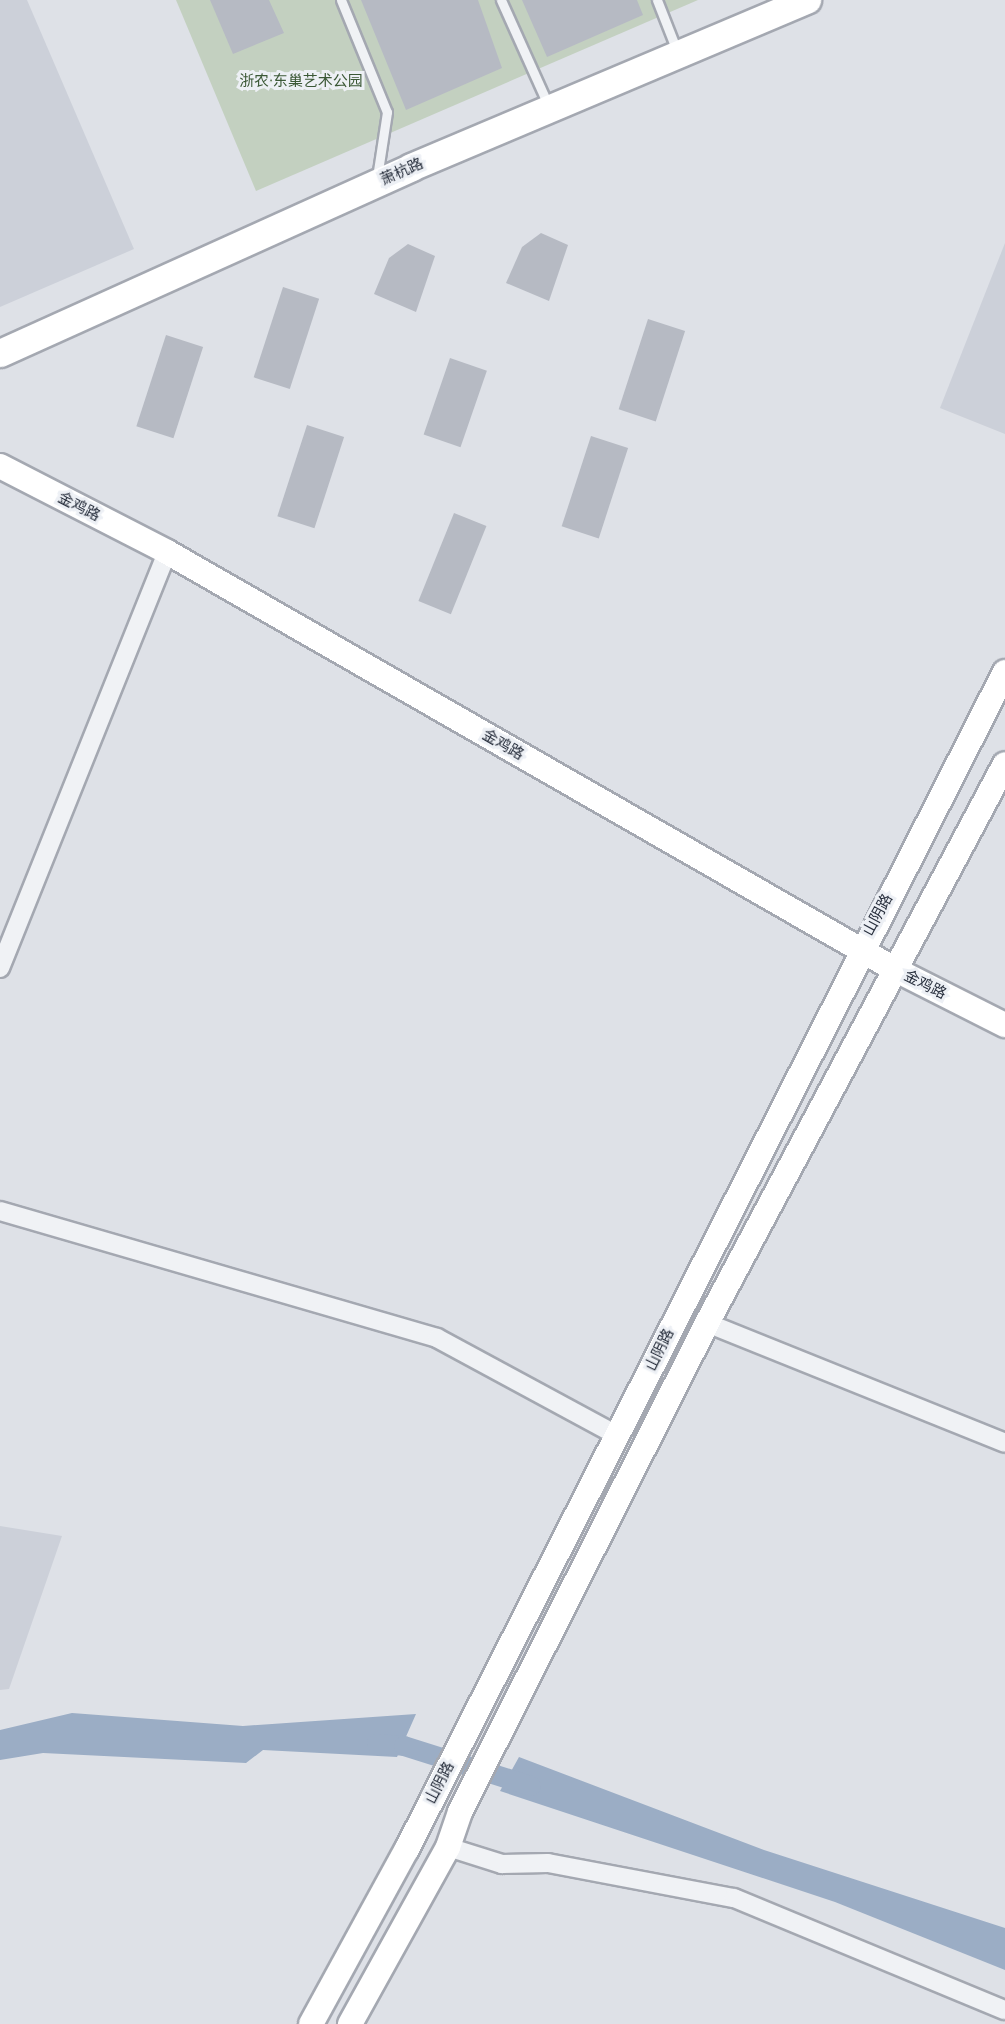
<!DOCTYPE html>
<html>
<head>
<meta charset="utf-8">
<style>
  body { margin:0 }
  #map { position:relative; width:1005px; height:2024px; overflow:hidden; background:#dee1e7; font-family:"Roboto Condensed","Noto Sans SC",sans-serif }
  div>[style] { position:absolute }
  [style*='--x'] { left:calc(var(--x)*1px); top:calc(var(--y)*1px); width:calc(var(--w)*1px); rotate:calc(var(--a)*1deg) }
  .built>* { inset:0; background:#ccd0d9 }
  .green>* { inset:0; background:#c3d0c0 }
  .water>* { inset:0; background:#9badc5 }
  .canal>* { height:20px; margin:-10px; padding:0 10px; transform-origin:10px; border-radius:10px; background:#9badc5 }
  .building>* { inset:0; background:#b6bac3; transform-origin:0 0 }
  .roads { filter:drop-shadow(2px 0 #a4a8b1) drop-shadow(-2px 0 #a4a8b1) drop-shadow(0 2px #a4a8b1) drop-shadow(0 -2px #a4a8b1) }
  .service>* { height:9px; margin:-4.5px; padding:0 4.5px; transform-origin:4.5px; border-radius:4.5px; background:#f0f2f5 }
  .minor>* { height:18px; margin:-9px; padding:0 9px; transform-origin:9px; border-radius:9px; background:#f0f2f5 }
  .secondary>* { height:24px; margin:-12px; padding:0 12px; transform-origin:12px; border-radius:12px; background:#fff }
  .primary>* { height:27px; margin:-13.5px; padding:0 13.5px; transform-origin:13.5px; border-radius:13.5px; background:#fff }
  span { translate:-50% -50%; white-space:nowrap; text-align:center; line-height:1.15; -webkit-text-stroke:6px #edf0f5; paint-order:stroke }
  .park-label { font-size:15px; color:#3b5836 }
  .street-label { font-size:15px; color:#282f3d }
</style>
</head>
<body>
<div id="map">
  <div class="built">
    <div style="clip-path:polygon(0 0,27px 0,134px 249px,0 307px)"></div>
    <div style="clip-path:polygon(1005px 243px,1005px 434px,940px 408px)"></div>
    <div style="clip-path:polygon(0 1526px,62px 1536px,9px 1689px,0 1690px)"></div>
  </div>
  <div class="green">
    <div style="clip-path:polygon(176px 0,698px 0,256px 191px)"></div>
  </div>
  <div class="water">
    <div style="clip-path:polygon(72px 1713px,243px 1726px,416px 1714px,397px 1757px,263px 1750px,246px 1763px,43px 1753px,0 1760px,0 1730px)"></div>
    <div style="clip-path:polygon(519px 1757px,764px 1850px,1005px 1928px,1005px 1970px,835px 1902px,500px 1791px)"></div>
  </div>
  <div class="canal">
    <div style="--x:377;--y:1744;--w:27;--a:4"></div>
    <div style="--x:404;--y:1746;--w:133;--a:17.5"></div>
  </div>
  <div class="building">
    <div style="clip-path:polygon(210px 0,269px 0,284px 33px,233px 54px)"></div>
    <div style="clip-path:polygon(361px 0,478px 0,502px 68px,406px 110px)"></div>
    <div style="clip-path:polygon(522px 0,637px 0,643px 15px,547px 57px)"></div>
    <div style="clip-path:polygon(541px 233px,568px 245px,549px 301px,506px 283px,522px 247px)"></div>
    <div style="clip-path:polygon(408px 244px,435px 256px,416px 312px,374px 294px,389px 258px)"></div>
    <div style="left:283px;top:287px;width:38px;height:95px;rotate:18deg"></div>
    <div style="left:648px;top:319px;width:39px;height:95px;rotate:18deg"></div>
    <div style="left:166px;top:335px;width:39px;height:96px;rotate:18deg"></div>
    <div style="left:450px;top:358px;width:39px;height:81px;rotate:19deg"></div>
    <div style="left:307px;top:425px;width:39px;height:96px;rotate:18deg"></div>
    <div style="left:591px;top:436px;width:39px;height:95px;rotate:18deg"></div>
    <div style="left:454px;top:513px;width:35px;height:95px;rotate:22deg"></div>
  </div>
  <div class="roads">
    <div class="service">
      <div style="--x:341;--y:0;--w:121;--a:67.7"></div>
      <div style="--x:387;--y:112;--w:66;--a:98.7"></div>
      <div style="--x:501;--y:0;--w:117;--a:65.8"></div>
      <div style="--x:657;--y:0;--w:55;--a:68.6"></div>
    </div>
    <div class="minor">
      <div style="--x:0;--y:968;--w:448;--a:-68.1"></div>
      <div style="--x:0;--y:1211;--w:455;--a:16.2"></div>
      <div style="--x:437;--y:1338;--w:206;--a:28.4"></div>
      <div style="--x:707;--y:1323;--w:321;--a:21.9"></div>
      <div style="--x:448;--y:1847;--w:57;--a:17.5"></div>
      <div style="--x:502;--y:1864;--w:46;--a:-1.2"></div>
      <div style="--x:548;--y:1863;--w:189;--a:10.7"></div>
      <div style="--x:734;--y:1898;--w:293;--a:22.5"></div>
    </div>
    <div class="secondary">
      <div style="--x:0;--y:466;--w:188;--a:27.2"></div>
      <div style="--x:167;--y:552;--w:840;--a:29.83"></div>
      <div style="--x:896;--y:970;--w:122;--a:26.8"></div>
      <div style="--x:311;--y:2024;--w:200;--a:-61.3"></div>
      <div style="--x:407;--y:1849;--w:1320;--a:-63.07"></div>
      <div style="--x:350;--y:2024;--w:202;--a:-61"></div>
      <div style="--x:448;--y:1847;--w:37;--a:-71"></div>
      <div style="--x:460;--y:1812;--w:548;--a:-63.2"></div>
      <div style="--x:707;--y:1323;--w:633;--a:-61.94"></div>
    </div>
    <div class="primary">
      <div style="--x:0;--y:353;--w:451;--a:-24.3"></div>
      <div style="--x:411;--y:167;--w:430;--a:-22.9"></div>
    </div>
  </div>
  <div class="park-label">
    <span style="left:301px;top:82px">浙农·东巢艺术公园</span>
  </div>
  <div class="street-label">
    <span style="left:402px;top:172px;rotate:-24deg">萧杭路</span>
    <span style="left:79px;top:507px;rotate:27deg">金鸡路</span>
    <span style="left:503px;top:745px;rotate:30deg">金鸡路</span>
    <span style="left:878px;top:915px;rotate:-62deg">山阴路</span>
    <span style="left:925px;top:985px;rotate:27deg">金鸡路</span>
    <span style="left:660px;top:1350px;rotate:-64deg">山阴路</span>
    <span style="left:440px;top:1783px;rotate:-63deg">山阴路</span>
  </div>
</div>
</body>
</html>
